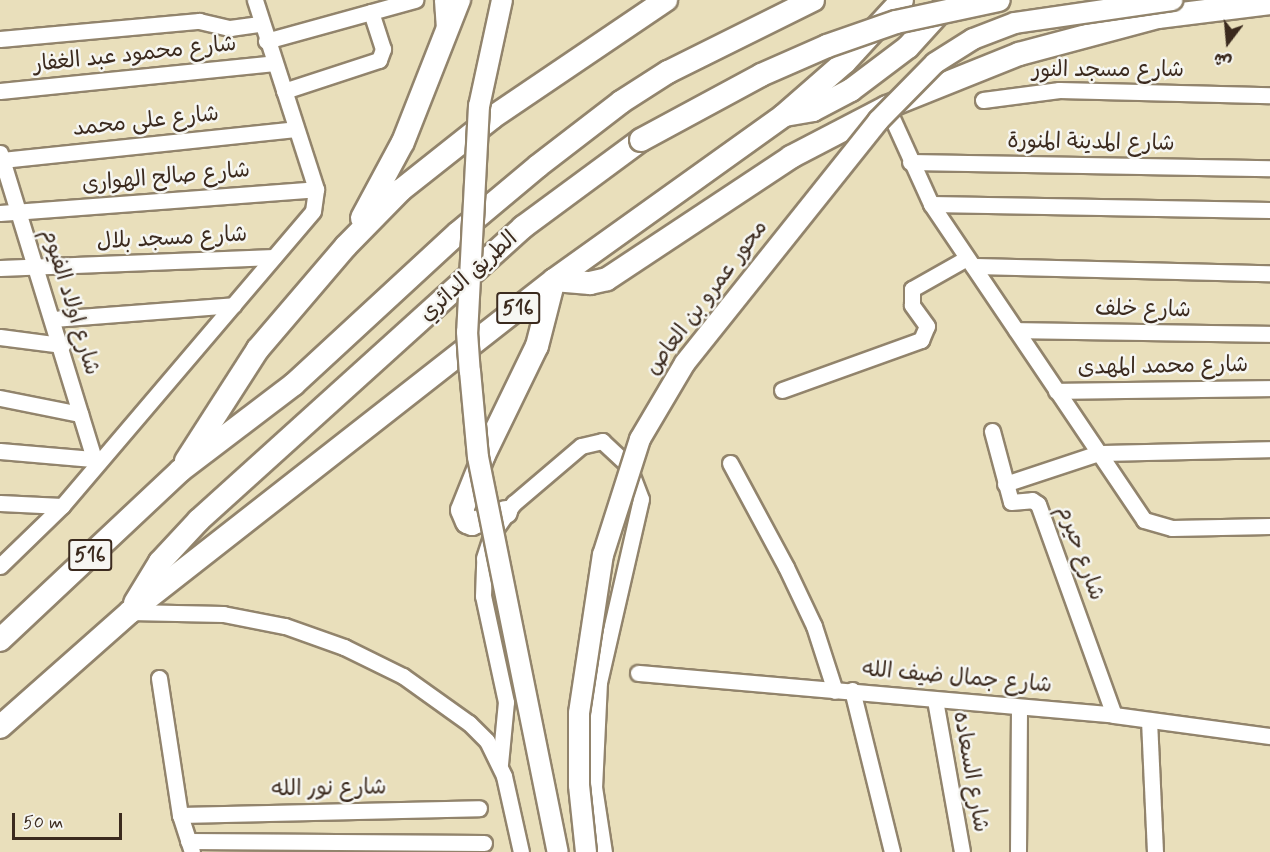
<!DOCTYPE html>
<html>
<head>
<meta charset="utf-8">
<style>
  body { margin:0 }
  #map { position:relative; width:1270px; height:852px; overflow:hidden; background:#e9dfbb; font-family:Mynerve,"Playpen Sans Arabic",sans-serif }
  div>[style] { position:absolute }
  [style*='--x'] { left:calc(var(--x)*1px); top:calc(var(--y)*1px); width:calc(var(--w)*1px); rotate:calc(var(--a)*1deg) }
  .roads { filter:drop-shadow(2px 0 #92846c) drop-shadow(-2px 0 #92846c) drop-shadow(0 2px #92846c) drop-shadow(0 -2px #92846c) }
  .minor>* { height:15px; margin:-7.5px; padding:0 7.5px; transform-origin:7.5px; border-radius:7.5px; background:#fff }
  .highway>* { height:22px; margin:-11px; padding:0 11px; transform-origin:11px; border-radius:11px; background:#fff }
  .bridges { filter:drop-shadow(2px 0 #92846c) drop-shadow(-2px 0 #92846c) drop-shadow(0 2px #92846c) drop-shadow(0 -2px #92846c) }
  .major-bridge>* { height:20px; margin:-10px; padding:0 10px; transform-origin:10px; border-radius:10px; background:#fff }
  .highway-bridge>* { height:22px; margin:-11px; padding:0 11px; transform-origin:11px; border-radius:11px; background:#fff }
  span { translate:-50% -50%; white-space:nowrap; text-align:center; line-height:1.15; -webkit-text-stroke:5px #f6f6f2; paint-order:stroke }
  .shield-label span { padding:2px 4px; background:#f6f6f2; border:2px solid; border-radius:4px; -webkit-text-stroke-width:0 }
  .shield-label { font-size:21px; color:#3b2a1e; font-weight:700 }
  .street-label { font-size:22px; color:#3b2a1e }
  .north { position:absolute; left:1198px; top:12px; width:60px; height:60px; -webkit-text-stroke:4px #f6f6f2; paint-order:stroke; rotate:196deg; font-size:16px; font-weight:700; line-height:24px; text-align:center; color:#3b2a1e }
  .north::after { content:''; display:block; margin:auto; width:21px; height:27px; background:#3b2a1e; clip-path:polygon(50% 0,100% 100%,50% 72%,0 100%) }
  .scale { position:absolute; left:12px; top:813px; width:110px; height:27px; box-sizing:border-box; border:3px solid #3b2a1e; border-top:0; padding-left:8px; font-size:18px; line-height:21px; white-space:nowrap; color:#3b2a1e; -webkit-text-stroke:4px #f6f6f2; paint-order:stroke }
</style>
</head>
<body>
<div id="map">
  <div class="roads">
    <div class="minor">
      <div style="--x:442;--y:0;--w:30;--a:86"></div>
      <div style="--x:0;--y:39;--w:200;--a:-5.2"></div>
      <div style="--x:199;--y:21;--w:32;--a:13"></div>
      <div style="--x:230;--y:28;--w:30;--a:-8"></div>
      <div style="--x:266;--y:41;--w:155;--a:-15.4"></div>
      <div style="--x:0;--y:91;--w:276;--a:-5.8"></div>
      <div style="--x:284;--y:91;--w:100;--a:-18.1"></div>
      <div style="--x:379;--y:60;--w:12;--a:-70"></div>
      <div style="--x:383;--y:49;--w:39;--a:-108"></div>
      <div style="--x:983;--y:100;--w:77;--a:-7.5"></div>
      <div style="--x:1059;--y:90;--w:211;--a:1.4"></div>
      <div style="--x:887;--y:107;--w:107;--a:65.6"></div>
      <div style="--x:931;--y:204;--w:381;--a:56"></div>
      <div style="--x:1144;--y:520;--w:29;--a:16"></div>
      <div style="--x:1172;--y:528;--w:98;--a:-1.2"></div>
      <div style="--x:0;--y:153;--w:326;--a:72.9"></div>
      <div style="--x:2;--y:160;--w:295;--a:-6"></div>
      <div style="--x:910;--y:162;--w:360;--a:1"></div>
      <div style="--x:931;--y:204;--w:339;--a:1"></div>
      <div style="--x:0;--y:213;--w:317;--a:-4.3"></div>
      <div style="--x:973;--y:266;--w:297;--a:1.4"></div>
      <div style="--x:0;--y:268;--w:274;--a:-2.3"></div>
      <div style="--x:53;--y:319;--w:181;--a:-4.4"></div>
      <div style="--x:1016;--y:330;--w:254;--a:0.9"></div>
      <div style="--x:0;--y:337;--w:63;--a:7.4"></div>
      <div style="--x:782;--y:390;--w:148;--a:-19.8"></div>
      <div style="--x:921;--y:340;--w:15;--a:-67"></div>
      <div style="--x:927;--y:326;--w:26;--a:-126"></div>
      <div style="--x:912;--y:305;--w:16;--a:-90"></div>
      <div style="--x:912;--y:289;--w:63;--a:-29.4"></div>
      <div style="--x:1056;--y:391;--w:214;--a:-0.8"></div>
      <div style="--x:0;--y:398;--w:82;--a:11.3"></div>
      <div style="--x:992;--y:431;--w:73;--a:75"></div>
      <div style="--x:1011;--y:502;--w:21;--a:-5"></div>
      <div style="--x:1032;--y:500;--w:7;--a:34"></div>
      <div style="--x:1038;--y:504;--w:224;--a:70.2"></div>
      <div style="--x:0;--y:451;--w:93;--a:4.9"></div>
      <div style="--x:730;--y:463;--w:118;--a:61.7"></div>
      <div style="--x:786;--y:567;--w:65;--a:64.6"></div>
      <div style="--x:814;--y:626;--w:68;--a:72.1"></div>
      <div style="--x:1005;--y:484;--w:99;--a:-18.3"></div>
      <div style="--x:1099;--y:453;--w:171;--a:-1.3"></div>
      <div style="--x:0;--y:503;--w:62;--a:2.8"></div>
      <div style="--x:0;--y:566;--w:86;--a:-44.1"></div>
      <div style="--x:62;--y:506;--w:387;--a:-49.6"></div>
      <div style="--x:313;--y:211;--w:22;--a:-82"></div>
      <div style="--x:316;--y:189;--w:199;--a:-107.9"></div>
      <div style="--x:130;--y:612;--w:93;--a:1.2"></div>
      <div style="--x:223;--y:614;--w:63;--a:11"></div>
      <div style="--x:285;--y:626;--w:63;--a:19.6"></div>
      <div style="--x:344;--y:647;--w:66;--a:26.2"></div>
      <div style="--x:403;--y:676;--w:81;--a:35.5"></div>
      <div style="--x:469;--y:723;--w:25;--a:45"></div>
      <div style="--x:487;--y:741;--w:39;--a:64"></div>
      <div style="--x:504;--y:776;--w:78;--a:77.4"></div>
      <div style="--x:638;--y:673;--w:478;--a:5"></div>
      <div style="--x:1114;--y:715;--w:157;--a:7.7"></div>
      <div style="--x:159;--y:678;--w:139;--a:81.3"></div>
      <div style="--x:180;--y:815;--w:39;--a:72"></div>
      <div style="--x:852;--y:690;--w:167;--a:76.1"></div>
      <div style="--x:935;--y:700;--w:154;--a:79.9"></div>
      <div style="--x:1149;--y:720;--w:132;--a:87.4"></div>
      <div style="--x:500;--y:764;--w:62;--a:-84.5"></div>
      <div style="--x:506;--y:702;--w:108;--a:-102.2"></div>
      <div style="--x:483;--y:596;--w:38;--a:-88"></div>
      <div style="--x:484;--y:558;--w:25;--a:-72"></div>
      <div style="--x:492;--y:534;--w:38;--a:-55"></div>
      <div style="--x:514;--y:503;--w:88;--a:-40.4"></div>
      <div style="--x:581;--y:446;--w:22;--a:-13"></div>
      <div style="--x:602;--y:441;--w:35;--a:43"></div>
      <div style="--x:628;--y:465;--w:36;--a:69"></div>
      <div style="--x:641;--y:499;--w:188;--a:102.9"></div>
      <div style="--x:599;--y:682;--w:105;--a:92.7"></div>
      <div style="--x:594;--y:787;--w:66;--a:81.3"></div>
      <div style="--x:180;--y:815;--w:299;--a:-1.3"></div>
      <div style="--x:188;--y:841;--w:296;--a:0.4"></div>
      <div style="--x:1018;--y:852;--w:145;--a:-89.6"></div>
    </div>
    <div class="highway">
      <div style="--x:785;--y:115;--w:28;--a:-10"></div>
      <div style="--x:813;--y:110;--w:43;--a:-27.8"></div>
      <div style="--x:851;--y:90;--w:71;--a:-37"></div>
      <div style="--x:908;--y:47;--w:61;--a:-47.7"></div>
      <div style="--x:362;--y:218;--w:86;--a:-61.7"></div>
      <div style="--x:403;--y:142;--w:153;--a:-68.5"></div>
      <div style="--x:186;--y:461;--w:133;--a:-57.3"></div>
      <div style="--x:258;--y:349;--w:135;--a:-49.5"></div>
      <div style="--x:346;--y:246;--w:78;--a:-45.5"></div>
      <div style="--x:401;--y:190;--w:117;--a:-38.4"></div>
      <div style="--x:493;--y:117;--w:209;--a:-34.1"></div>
      <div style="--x:506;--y:512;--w:36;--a:161"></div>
      <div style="--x:472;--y:524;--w:5;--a:-158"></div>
      <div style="--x:467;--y:522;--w:13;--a:-113"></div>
      <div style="--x:462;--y:510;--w:59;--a:-68.2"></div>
      <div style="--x:484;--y:455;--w:121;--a:-64.1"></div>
      <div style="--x:537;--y:346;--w:68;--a:-75.6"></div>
      <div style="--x:554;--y:280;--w:36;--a:5"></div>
      <div style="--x:590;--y:283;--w:17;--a:-13"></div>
      <div style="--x:607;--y:279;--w:221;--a:-33.5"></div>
      <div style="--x:791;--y:157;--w:108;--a:-27.5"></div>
      <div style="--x:887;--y:107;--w:142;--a:-21.9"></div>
      <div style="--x:1019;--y:54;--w:144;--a:-14.9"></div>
      <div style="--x:1158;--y:17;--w:113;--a:-7.1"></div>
      <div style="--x:135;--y:603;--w:48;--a:-58.6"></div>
      <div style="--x:160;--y:562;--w:57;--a:-47.1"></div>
      <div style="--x:199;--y:520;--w:437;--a:-42.1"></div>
      <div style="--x:523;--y:227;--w:147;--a:-36.4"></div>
      <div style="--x:0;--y:640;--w:248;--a:-43.2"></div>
      <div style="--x:181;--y:470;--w:141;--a:-37.2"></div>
      <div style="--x:293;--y:385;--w:224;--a:-42.7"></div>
      <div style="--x:458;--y:233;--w:104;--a:-39.9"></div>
      <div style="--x:538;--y:166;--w:105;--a:-37.6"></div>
      <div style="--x:621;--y:102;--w:56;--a:-32.6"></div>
      <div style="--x:668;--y:72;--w:162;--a:-26.4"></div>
      <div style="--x:0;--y:727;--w:174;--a:-41.5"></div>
      <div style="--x:130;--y:612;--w:539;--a:-38.06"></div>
      <div style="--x:554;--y:280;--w:282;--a:-35.6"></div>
      <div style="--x:783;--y:116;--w:82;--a:-41.1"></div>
      <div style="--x:845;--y:62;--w:84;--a:-47.4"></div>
    </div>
  </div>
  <div class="bridges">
    <div class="major-bridge">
      <div style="--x:502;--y:0;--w:108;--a:102.2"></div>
      <div style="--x:479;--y:106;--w:226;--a:93"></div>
      <div style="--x:467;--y:332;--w:39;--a:86"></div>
      <div style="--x:470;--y:371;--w:86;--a:84.7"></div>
      <div style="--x:478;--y:457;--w:403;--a:78.6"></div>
      <div style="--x:586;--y:852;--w:67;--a:-96"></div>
      <div style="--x:579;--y:785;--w:72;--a:-90"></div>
      <div style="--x:579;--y:713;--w:160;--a:-81.4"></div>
      <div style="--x:603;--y:555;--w:122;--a:-72.3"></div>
      <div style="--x:640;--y:439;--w:88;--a:-59.4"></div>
      <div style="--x:685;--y:363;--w:310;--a:-51.4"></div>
      <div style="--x:878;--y:121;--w:81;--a:-45.5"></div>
      <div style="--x:935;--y:63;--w:45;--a:-32.3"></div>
      <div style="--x:973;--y:39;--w:45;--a:-20.9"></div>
      <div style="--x:1015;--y:23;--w:159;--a:-8.3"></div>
    </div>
    <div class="highway-bridge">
      <div style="--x:641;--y:140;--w:136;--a:-28.4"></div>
      <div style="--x:761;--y:75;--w:72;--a:-23.7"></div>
      <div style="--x:827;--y:46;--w:73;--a:-19.2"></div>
      <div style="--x:896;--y:22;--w:105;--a:-12.1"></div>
    </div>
  </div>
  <div class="shield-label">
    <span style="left:518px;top:308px">516</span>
    <span style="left:90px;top:555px">516</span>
  </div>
  <div class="street-label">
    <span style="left:135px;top:55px;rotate:-6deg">شارع محمود عبد الغفار</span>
    <span style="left:1108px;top:71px">شارع مسجد النور</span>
    <span style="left:146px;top:122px;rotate:-6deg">شارع على محمد</span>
    <span style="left:1091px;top:143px;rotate:1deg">شارع المدينة المنورة</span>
    <span style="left:166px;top:178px;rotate:-5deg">شارع صالح الهوارى</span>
    <span style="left:172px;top:239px;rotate:-3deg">شارع مسجد بلال</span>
    <span style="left:469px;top:277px;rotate:-42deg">الطريق الدائري</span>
    <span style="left:707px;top:298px;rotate:-53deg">محور عمرو بن العاص</span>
    <span style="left:70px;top:302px;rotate:73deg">شارع اولاد الفيوم</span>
    <span style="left:1143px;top:310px;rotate:1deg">شارع خلف</span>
    <span style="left:1163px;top:367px;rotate:-1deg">شارع محمد المهدى</span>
    <span style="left:1080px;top:553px;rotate:70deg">شارع حيرم</span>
    <span style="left:957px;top:678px;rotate:5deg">شارع جمال ضيف الله</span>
    <span style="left:970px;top:772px;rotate:80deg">شارع السعاده</span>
    <span style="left:329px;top:789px;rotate:-1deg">شارع نور الله</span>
  </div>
  <div class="north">ش</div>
  <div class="scale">50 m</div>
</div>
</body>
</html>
